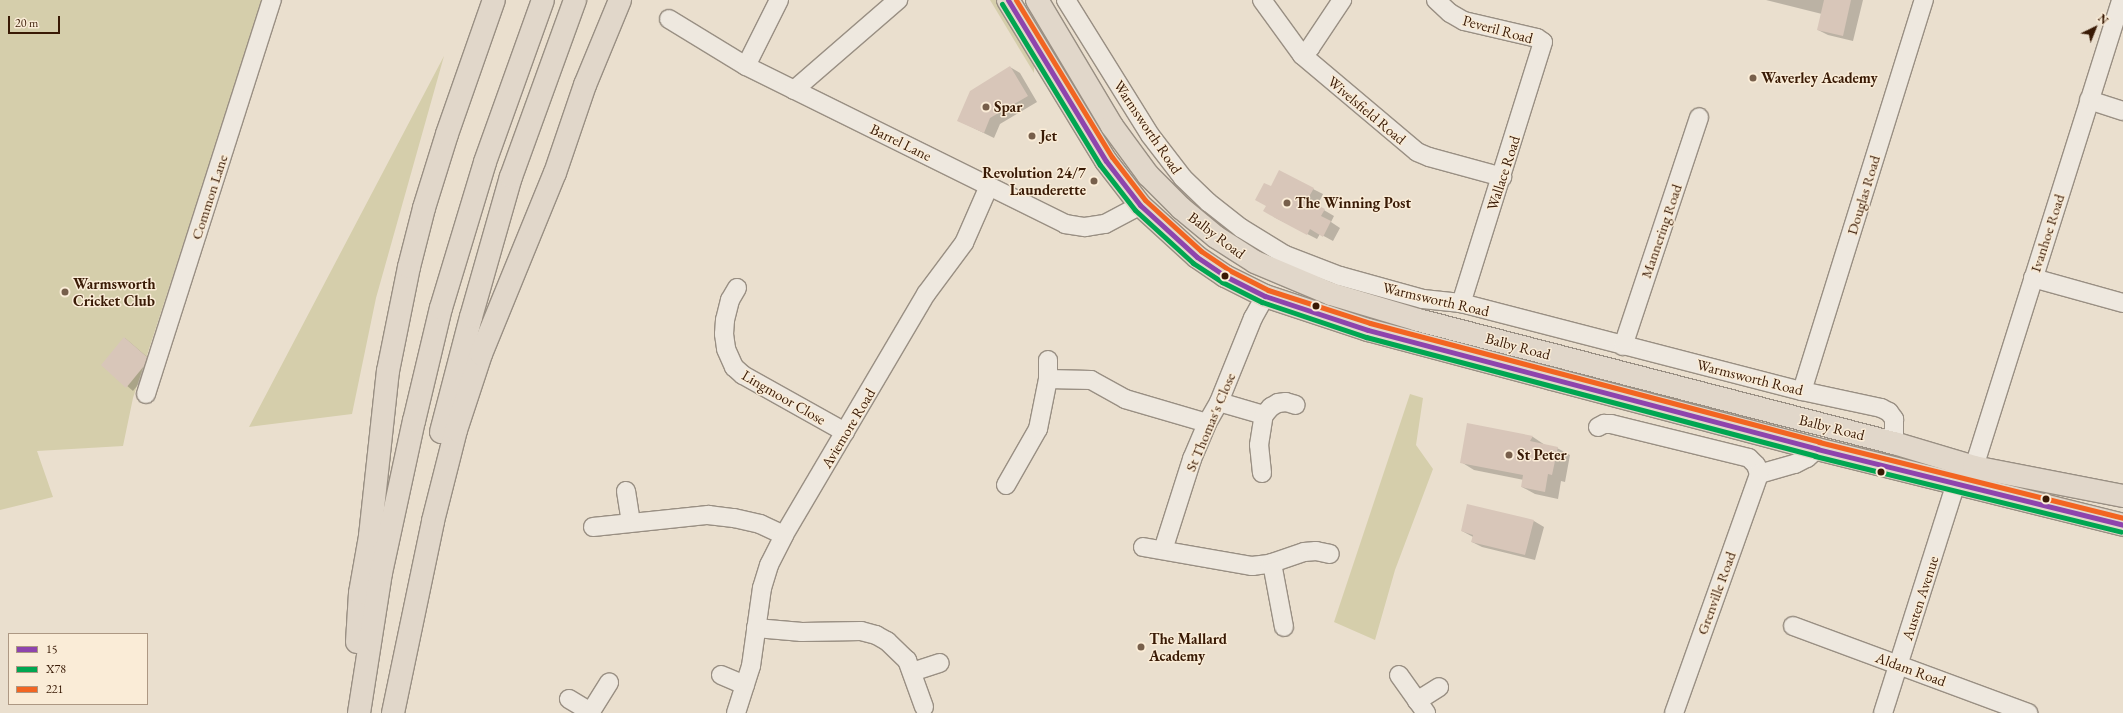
<!DOCTYPE html>
<html>
<head>
<meta charset="utf-8">
<style>
  body { margin:0 }
  #map { position:relative; width:2123px; height:713px; overflow:hidden; background:#eadfce; font-family:"EB Garamond",serif }
  div>[style] { position:absolute }
  [style*='--x'] { left:calc(var(--x)*1px); top:calc(var(--y)*1px); width:calc(var(--w)*1px); rotate:calc(var(--a)*1deg) }
  .green>* { inset:0; background:#d5ceab }
  .shadow>* { inset:0; background:#0003 }
  .building>* { inset:0; background:#d8c6b9 }
  .roads { filter:drop-shadow(1px 0 #998f83) drop-shadow(-1px 0 #998f83) drop-shadow(0 1px #998f83) drop-shadow(0 -1px #998f83) }
  .minor>* { height:18px; margin:-9px; padding:0 9px; transform-origin:9px; border-radius:9px; background:#eee8df }
  .major>* { height:22px; margin:-11px; padding:0 11px; transform-origin:11px; border-radius:11px; background:#e1d7ca }
  .highway>* { height:22px; margin:-11px; padding:0 11px; transform-origin:11px; border-radius:11px; background:#e1d7ca }
  .bus-1>* { height:5px; margin:-2.5px; padding:0 2.5px; transform-origin:2.5px; border-radius:2.5px; background:#8e44ad }
  .bus-2>* { height:5px; margin:-2.5px; padding:0 2.5px; transform-origin:2.5px; border-radius:2.5px; background:#00a651 }
  .bus-3>* { height:5px; margin:-2.5px; padding:0 2.5px; transform-origin:2.5px; border-radius:2.5px; background:#f26522 }
  .dots>* { width:11px; height:11px; translate:-50% -50%; box-sizing:border-box; border:2px solid #faecd7; border-radius:50% }
  span { translate:-50% -50%; white-space:nowrap; text-align:center; line-height:1.15; -webkit-text-stroke:3px #faecd7; paint-order:stroke }
  .street-label { font-size:15px; color:#391a05 }
  .poi-label { font-size:15px; color:#391a05; font-weight:700 }
  .left { translate:0 -50%; text-align:left }
  .right { translate:-100% -50%; text-align:right }
  .legend { position:absolute; left:8px; top:633px; width:140px; height:72px; box-sizing:border-box; background:#faecd7; border:1px solid #ad9883; margin:0; padding:5px 7px; list-style:none; font-size:12px; color:#391a05 }
  .legend li { display:flex; align-items:center; gap:8px; height:20px }
  .legend b { width:20px; border:1px solid #ad9883 }
  .north { position:absolute; left:2075px; top:8px; width:40px; height:40px; -webkit-text-stroke:3px #faecd7; paint-order:stroke; rotate:43deg; font-size:11px; font-weight:700; line-height:16px; text-align:center; color:#391a05 }
  .north::after { content:''; display:block; margin:auto; width:14px; height:18px; background:#391a05; clip-path:polygon(50% 0,100% 100%,50% 72%,0 100%) }
  .scale { position:absolute; left:8px; top:16px; width:52px; height:18px; box-sizing:border-box; border:2px solid #391a05; border-top:0; padding-left:5px; font-size:12px; line-height:14px; white-space:nowrap; color:#391a05; -webkit-text-stroke:3px #faecd7; paint-order:stroke }
</style>
</head>
<body>
<div id="map">
  <div class="green">
    <div style="clip-path:polygon(0 0,263px 0,133px 398px,123px 446px,37px 451px,53px 497px,0 510px)"></div>
    <div style="clip-path:polygon(990px 0,998px 0,1034px 60px,1034px 73px)"></div>
    <div style="clip-path:polygon(444px 56px,376px 298px,352px 414px,249px 427px)"></div>
    <div style="clip-path:polygon(1410px 394px,1423px 398px,1416px 445px,1433px 469px,1395px 570px,1375px 640px,1334px 622px)"></div>
  </div>
  <div class="shadow">
    <div style="clip-path:polygon(1766px 0,1863px 0,1853px 41px,1828px 35px,1818px 30px,1822px 14px)"></div>
    <div style="clip-path:polygon(1010px 67px,1020px 73px,1037px 102px,1000px 124px,994px 138px,959px 121px)"></div>
    <div style="clip-path:polygon(1271px 188px,1313px 189px,1323px 194px,1317px 206px,1334px 216px,1331px 222px,1340px 228px,1333px 241px,1320px 234px,1317px 239px,1274px 217px,1267px 206px)"></div>
    <div style="clip-path:polygon(125px 338px,153px 362px,150px 370px,133px 391px,103px 365px)"></div>
    <div style="clip-path:polygon(1468px 424px,1533px 437px,1545px 445px,1557px 448px,1570px 455px,1565px 482px,1561px 481px,1558px 499px,1535px 494px,1522px 487px,1524px 480px,1474px 470px,1461px 462px)"></div>
    <div style="clip-path:polygon(1534px 521px,1544px 527px,1535px 560px,1482px 547px,1472px 542px,1473px 537px,1462px 531px)"></div>
  </div>
  <div class="building">
    <div style="clip-path:polygon(1824px 0,1851px 0,1843px 36px,1817px 30px)"></div>
    <div style="clip-path:polygon(1010px 66px,1028px 96px,990px 118px,984px 133px,957px 121px,970px 91px)"></div>
    <div style="clip-path:polygon(1279px 170px,1314px 188px,1307px 200px,1325px 209px,1321px 216px,1331px 221px,1323px 237px,1310px 229px,1307px 235px,1277px 219px,1263px 211px,1266px 206px,1255px 200px,1264px 183px,1271px 186px)"></div>
    <div style="clip-path:polygon(124px 337px,147px 357px,144px 366px,126px 388px,101px 365px)"></div>
    <div style="clip-path:polygon(1467px 423px,1533px 436px,1530px 441px,1558px 447px,1552px 475px,1548px 474px,1545px 492px,1521px 487px,1523px 475px,1460px 463px)"></div>
    <div style="clip-path:polygon(1467px 504px,1534px 520px,1525px 555px,1471px 542px,1473px 535px,1461px 531px)"></div>
  </div>
  <div class="roads">
    <div class="minor">
      <div style="--x:1066;--y:0;--w:159;--a:58.1"></div>
      <div style="--x:1150;--y:135;--w:54;--a:52.5"></div>
      <div style="--x:1183;--y:178;--w:35;--a:44"></div>
      <div style="--x:1208;--y:202;--w:42;--a:38.2"></div>
      <div style="--x:1241;--y:228;--w:52;--a:31.5"></div>
      <div style="--x:1285;--y:255;--w:59;--a:20.9"></div>
      <div style="--x:1340;--y:276;--w:86;--a:15.5"></div>
      <div style="--x:1423;--y:299;--w:38;--a:6"></div>
      <div style="--x:1461;--y:303;--w:352;--a:14.5"></div>
      <div style="--x:1802;--y:391;--w:81;--a:12.1"></div>
      <div style="--x:1881;--y:408;--w:9;--a:27"></div>
      <div style="--x:1889;--y:412;--w:9;--a:54"></div>
      <div style="--x:1894;--y:419;--w:24;--a:90"></div>
      <div style="--x:1262;--y:0;--w:68;--a:54"></div>
      <div style="--x:1302;--y:55;--w:150;--a:40.1"></div>
      <div style="--x:1417;--y:152;--w:13;--a:23"></div>
      <div style="--x:1429;--y:157;--w:76;--a:15.3"></div>
      <div style="--x:1436;--y:0;--w:19;--a:43"></div>
      <div style="--x:1450;--y:13;--w:16;--a:30"></div>
      <div style="--x:1464;--y:21;--w:75;--a:13.1"></div>
      <div style="--x:1537;--y:38;--w:7;--a:34"></div>
      <div style="--x:1543;--y:42;--w:274;--a:107.4"></div>
      <div style="--x:669;--y:19;--w:90;--a:31.4"></div>
      <div style="--x:746;--y:66;--w:356;--a:26.3"></div>
      <div style="--x:1065;--y:224;--w:20;--a:9"></div>
      <div style="--x:1085;--y:227;--w:20;--a:-9"></div>
      <div style="--x:1105;--y:224;--w:40;--a:-28"></div>
      <div style="--x:1302;--y:55;--w:11;--a:-41"></div>
      <div style="--x:1310;--y:48;--w:58;--a:-56.3"></div>
      <div style="--x:746;--y:66;--w:74;--a:-63.4"></div>
      <div style="--x:794;--y:90;--w:138;--a:-40.9"></div>
      <div style="--x:2089;--y:100;--w:36;--a:18"></div>
      <div style="--x:2033;--y:278;--w:93;--a:15.5"></div>
      <div style="--x:737;--y:288;--w:14;--a:120"></div>
      <div style="--x:730;--y:300;--w:21;--a:104"></div>
      <div style="--x:725;--y:320;--w:14;--a:94"></div>
      <div style="--x:724;--y:334;--w:15;--a:82"></div>
      <div style="--x:726;--y:349;--w:20;--a:66"></div>
      <div style="--x:734;--y:367;--w:12;--a:42"></div>
      <div style="--x:743;--y:375;--w:117;--a:29.2"></div>
      <div style="--x:1623;--y:346;--w:241;--a:-71.6"></div>
      <div style="--x:1048;--y:379;--w:43;--a:1.3"></div>
      <div style="--x:1091;--y:380;--w:39;--a:29"></div>
      <div style="--x:1125;--y:399;--w:85;--a:16.3"></div>
      <div style="--x:1802;--y:391;--w:410;--a:-72.7"></div>
      <div style="--x:146;--y:394;--w:414;--a:-72.3"></div>
      <div style="--x:1219;--y:402;--w:47;--a:16.1"></div>
      <div style="--x:1598;--y:427;--w:7;--a:-27"></div>
      <div style="--x:1604;--y:424;--w:7;--a:0"></div>
      <div style="--x:1611;--y:424;--w:142;--a:13.8"></div>
      <div style="--x:1749;--y:458;--w:10;--a:45"></div>
      <div style="--x:1756;--y:465;--w:9;--a:72"></div>
      <div style="--x:1759;--y:474;--w:37;--a:-16"></div>
      <div style="--x:1795;--y:464;--w:13;--a:-27"></div>
      <div style="--x:1807;--y:458;--w:13;--a:-42"></div>
      <div style="--x:1974;--y:467;--w:490;--a:-72.5"></div>
      <div style="--x:1262;--y:473;--w:28;--a:-96"></div>
      <div style="--x:1259;--y:445;--w:30;--a:-81"></div>
      <div style="--x:1264;--y:415;--w:11;--a:-49"></div>
      <div style="--x:1271;--y:407;--w:8;--a:-30"></div>
      <div style="--x:1278;--y:403;--w:8;--a:-7"></div>
      <div style="--x:1286;--y:402;--w:10;--a:17"></div>
      <div style="--x:1006;--y:485;--w:64;--a:-60.3"></div>
      <div style="--x:1038;--y:429;--w:51;--a:-78.7"></div>
      <div style="--x:1048;--y:379;--w:19;--a:-90"></div>
      <div style="--x:626;--y:491;--w:32;--a:81"></div>
      <div style="--x:593;--y:527;--w:116;--a:-6"></div>
      <div style="--x:708;--y:515;--w:26;--a:7"></div>
      <div style="--x:734;--y:518;--w:27;--a:13"></div>
      <div style="--x:760;--y:524;--w:26;--a:25"></div>
      <div style="--x:1143;--y:547;--w:111;--a:9.9"></div>
      <div style="--x:1252;--y:566;--w:17;--a:-7"></div>
      <div style="--x:1269;--y:564;--w:37;--a:-19"></div>
      <div style="--x:1304;--y:552;--w:12;--a:-5"></div>
      <div style="--x:1316;--y:551;--w:14;--a:12"></div>
      <div style="--x:1163;--y:550;--w:96;--a:-72.3"></div>
      <div style="--x:1192;--y:459;--w:39;--a:-67"></div>
      <div style="--x:1207;--y:423;--w:24;--a:-60"></div>
      <div style="--x:1219;--y:402;--w:91;--a:-68"></div>
      <div style="--x:1253;--y:318;--w:25;--a:-61"></div>
      <div style="--x:1272;--y:563;--w:65;--a:79.4"></div>
      <div style="--x:1793;--y:626;--w:251;--a:20.3"></div>
      <div style="--x:756;--y:628;--w:46;--a:5"></div>
      <div style="--x:802;--y:632;--w:59;--a:-1"></div>
      <div style="--x:861;--y:631;--w:16;--a:15"></div>
      <div style="--x:876;--y:635;--w:13;--a:29"></div>
      <div style="--x:887;--y:641;--w:28;--a:44"></div>
      <div style="--x:907;--y:660;--w:50;--a:70.1"></div>
      <div style="--x:912;--y:672;--w:29;--a:-18"></div>
      <div style="--x:721;--y:675;--w:26;--a:23"></div>
      <div style="--x:1399;--y:675;--w:47;--a:54.6"></div>
      <div style="--x:569;--y:699;--w:26;--a:31"></div>
      <div style="--x:1417;--y:701;--w:26;--a:-32"></div>
      <div style="--x:590;--y:713;--w:36;--a:-58"></div>
      <div style="--x:736;--y:713;--w:49;--a:-72.3"></div>
      <div style="--x:751;--y:666;--w:79;--a:-82"></div>
      <div style="--x:762;--y:588;--w:24;--a:-73"></div>
      <div style="--x:769;--y:565;--w:34;--a:-63"></div>
      <div style="--x:784;--y:535;--w:280;--a:-59.5"></div>
      <div style="--x:926;--y:294;--w:64;--a:-53.3"></div>
      <div style="--x:964;--y:243;--w:62;--a:-66.3"></div>
      <div style="--x:1674;--y:713;--w:254;--a:-70.4"></div>
      <div style="--x:1883;--y:713;--w:241;--a:-72.4"></div>
    </div>
    <div class="major">
      <div style="--x:1008;--y:0;--w:188;--a:58.7"></div>
      <div style="--x:1106;--y:161;--w:56;--a:52.3"></div>
      <div style="--x:1140;--y:205;--w:77;--a:42.4"></div>
      <div style="--x:1197;--y:257;--w:34;--a:34"></div>
      <div style="--x:1225;--y:276;--w:45;--a:26.6"></div>
      <div style="--x:1265;--y:296;--w:108;--a:18.3"></div>
      <div style="--x:1368;--y:330;--w:190;--a:14.9"></div>
      <div style="--x:1552;--y:379;--w:274;--a:14.8"></div>
      <div style="--x:1817;--y:449;--w:315;--a:13.9"></div>
      <div style="--x:1037;--y:0;--w:147;--a:59.2"></div>
      <div style="--x:1112;--y:126;--w:61;--a:53.7"></div>
      <div style="--x:1148;--y:175;--w:47;--a:45"></div>
      <div style="--x:1181;--y:208;--w:45;--a:39.6"></div>
      <div style="--x:1216;--y:237;--w:46;--a:32.7"></div>
      <div style="--x:1255;--y:262;--w:82;--a:22.8"></div>
      <div style="--x:1331;--y:294;--w:91;--a:16.6"></div>
      <div style="--x:1418;--y:320;--w:492;--a:14.5"></div>
      <div style="--x:1894;--y:443;--w:84;--a:16.7"></div>
      <div style="--x:1974;--y:467;--w:152;--a:11"></div>
    </div>
    <div class="highway">
      <div style="--x:441;--y:432;--w:119;--a:-75.4"></div>
      <div style="--x:471;--y:317;--w:146;--a:-74.1"></div>
      <div style="--x:511;--y:177;--w:188;--a:-70.1"></div>
      <div style="--x:357;--y:642;--w:49;--a:-86.5"></div>
      <div style="--x:360;--y:593;--w:58;--a:-80"></div>
      <div style="--x:370;--y:536;--w:166;--a:-83.8"></div>
      <div style="--x:388;--y:371;--w:106;--a:-78.6"></div>
      <div style="--x:409;--y:267;--w:61;--a:-75.7"></div>
      <div style="--x:424;--y:208;--w:77;--a:-72.7"></div>
      <div style="--x:447;--y:134;--w:142;--a:-70.7"></div>
      <div style="--x:359;--y:713;--w:142;--a:-81.1"></div>
      <div style="--x:381;--y:573;--w:156;--a:-77.8"></div>
      <div style="--x:414;--y:421;--w:116;--a:-76.6"></div>
      <div style="--x:441;--y:308;--w:152;--a:-73.2"></div>
      <div style="--x:485;--y:162;--w:172;--a:-70.3"></div>
      <div style="--x:393;--y:713;--w:196;--a:-78.2"></div>
      <div style="--x:433;--y:521;--w:94;--a:-75.8"></div>
      <div style="--x:456;--y:430;--w:80;--a:-71.8"></div>
      <div style="--x:481;--y:354;--w:196;--a:-67.8"></div>
      <div style="--x:555;--y:173;--w:93;--a:-71.2"></div>
      <div style="--x:585;--y:85;--w:92;--a:-67.6"></div>
    </div>
  </div>
  <div class="bus-1">
    <div style="--x:1008;--y:0;--w:188;--a:58.7"></div>
    <div style="--x:1106;--y:161;--w:56;--a:52.3"></div>
    <div style="--x:1140;--y:205;--w:77;--a:42.4"></div>
    <div style="--x:1197;--y:257;--w:34;--a:34"></div>
    <div style="--x:1225;--y:276;--w:45;--a:26.6"></div>
    <div style="--x:1265;--y:296;--w:108;--a:18.3"></div>
    <div style="--x:1368;--y:330;--w:465;--a:14.8"></div>
    <div style="--x:1817;--y:449;--w:315;--a:13.9"></div>
  </div>
  <div class="bus-2">
    <div style="--x:1002;--y:4;--w:188;--a:58.7"></div>
    <div style="--x:1100;--y:165;--w:57;--a:52.1"></div>
    <div style="--x:1135;--y:210;--w:79;--a:42.4"></div>
    <div style="--x:1193;--y:263;--w:35;--a:33"></div>
    <div style="--x:1222;--y:282;--w:45;--a:26.6"></div>
    <div style="--x:1262;--y:302;--w:110;--a:18.6"></div>
    <div style="--x:1366;--y:337;--w:465;--a:14.8"></div>
    <div style="--x:1815;--y:456;--w:315;--a:13.9"></div>
  </div>
  <div class="bus-3">
    <div style="--x:1016;--y:0;--w:184;--a:58.6"></div>
    <div style="--x:1112;--y:157;--w:54;--a:52.5"></div>
    <div style="--x:1145;--y:200;--w:76;--a:42.3"></div>
    <div style="--x:1201;--y:251;--w:34;--a:34"></div>
    <div style="--x:1229;--y:270;--w:44;--a:27.1"></div>
    <div style="--x:1268;--y:290;--w:107;--a:17.9"></div>
    <div style="--x:1370;--y:323;--w:465;--a:14.8"></div>
    <div style="--x:1819;--y:442;--w:313;--a:14"></div>
  </div>
  <div class="dots">
    <div style="left:1753px;top:78px;background:#775f4b"></div>
    <div style="left:986px;top:107px;background:#775f4b"></div>
    <div style="left:1032px;top:136px;background:#775f4b"></div>
    <div style="left:1094px;top:181px;background:#775f4b"></div>
    <div style="left:1287px;top:203px;background:#775f4b"></div>
    <div style="left:1225px;top:276px;background:#391a05"></div>
    <div style="left:65px;top:292px;background:#775f4b"></div>
    <div style="left:1316px;top:306px;background:#391a05"></div>
    <div style="left:1509px;top:455px;background:#775f4b"></div>
    <div style="left:1881px;top:472px;background:#391a05"></div>
    <div style="left:2046px;top:499px;background:#391a05"></div>
    <div style="left:1141px;top:647px;background:#775f4b"></div>
  </div>
  <div class="street-label">
    <span style="left:1498px;top:29px;rotate:15deg">Peveril Road</span>
    <span style="left:1367px;top:110px;rotate:40deg">Wivelsfield Road</span>
    <span style="left:1148px;top:127px;rotate:56deg">Warmsworth Road</span>
    <span style="left:901px;top:142px;rotate:26deg">Barrel Lane</span>
    <span style="left:1503px;top:173px;rotate:-72deg">Wallace Road</span>
    <span style="left:1863px;top:195px;rotate:-73deg">Douglas Road</span>
    <span style="left:209px;top:197px;rotate:-72deg">Common Lane</span>
    <span style="left:1661px;top:231px;rotate:-71deg">Mannering Road</span>
    <span style="left:2047px;top:233px;rotate:-72deg">Ivanhoe Road</span>
    <span style="left:1217px;top:235px;rotate:37deg">Balby Road</span>
    <span style="left:1436px;top:299px;rotate:13deg">Warmsworth Road</span>
    <span style="left:1518px;top:346px;rotate:15deg">Balby Road</span>
    <span style="left:1750px;top:377px;rotate:14deg">Warmsworth Road</span>
    <span style="left:784px;top:397px;rotate:30deg">Lingmoor Close</span>
    <span style="left:1210px;top:422px;rotate:-67deg">St Thomas's Close</span>
    <span style="left:1832px;top:427px;rotate:14deg">Balby Road</span>
    <span style="left:848px;top:428px;rotate:-59deg">Aviemore Road</span>
    <span style="left:1716px;top:593px;rotate:-70deg">Grenville Road</span>
    <span style="left:1920px;top:598px;rotate:-72deg">Austen Avenue</span>
    <span style="left:1911px;top:669px;rotate:20deg">Aldam Road</span>
  </div>
  <div class="poi-label">
    <span class="left" style="left:1761px;top:78px">Waverley Academy</span>
    <span class="left" style="left:994px;top:107px">Spar</span>
    <span class="left" style="left:1040px;top:136px">Jet</span>
    <span class="right" style="left:1086px;top:181px">Revolution 24/7<br>Launderette</span>
    <span class="left" style="left:1295px;top:203px">The Winning Post</span>
    <span class="left" style="left:73px;top:292px">Warmsworth<br>Cricket Club</span>
    <span class="left" style="left:1517px;top:455px">St Peter</span>
    <span class="left" style="left:1149px;top:647px">The Mallard<br>Academy</span>
  </div>
  <ul class="legend">
  <li><b style="height:5px;background:#8e44ad"></b>15</li>
  <li><b style="height:5px;background:#00a651"></b>X78</li>
  <li><b style="height:5px;background:#f26522"></b>221</li>
  </ul>
  <div class="north">N</div>
  <div class="scale">20 m</div>
</div>
</body>
</html>
